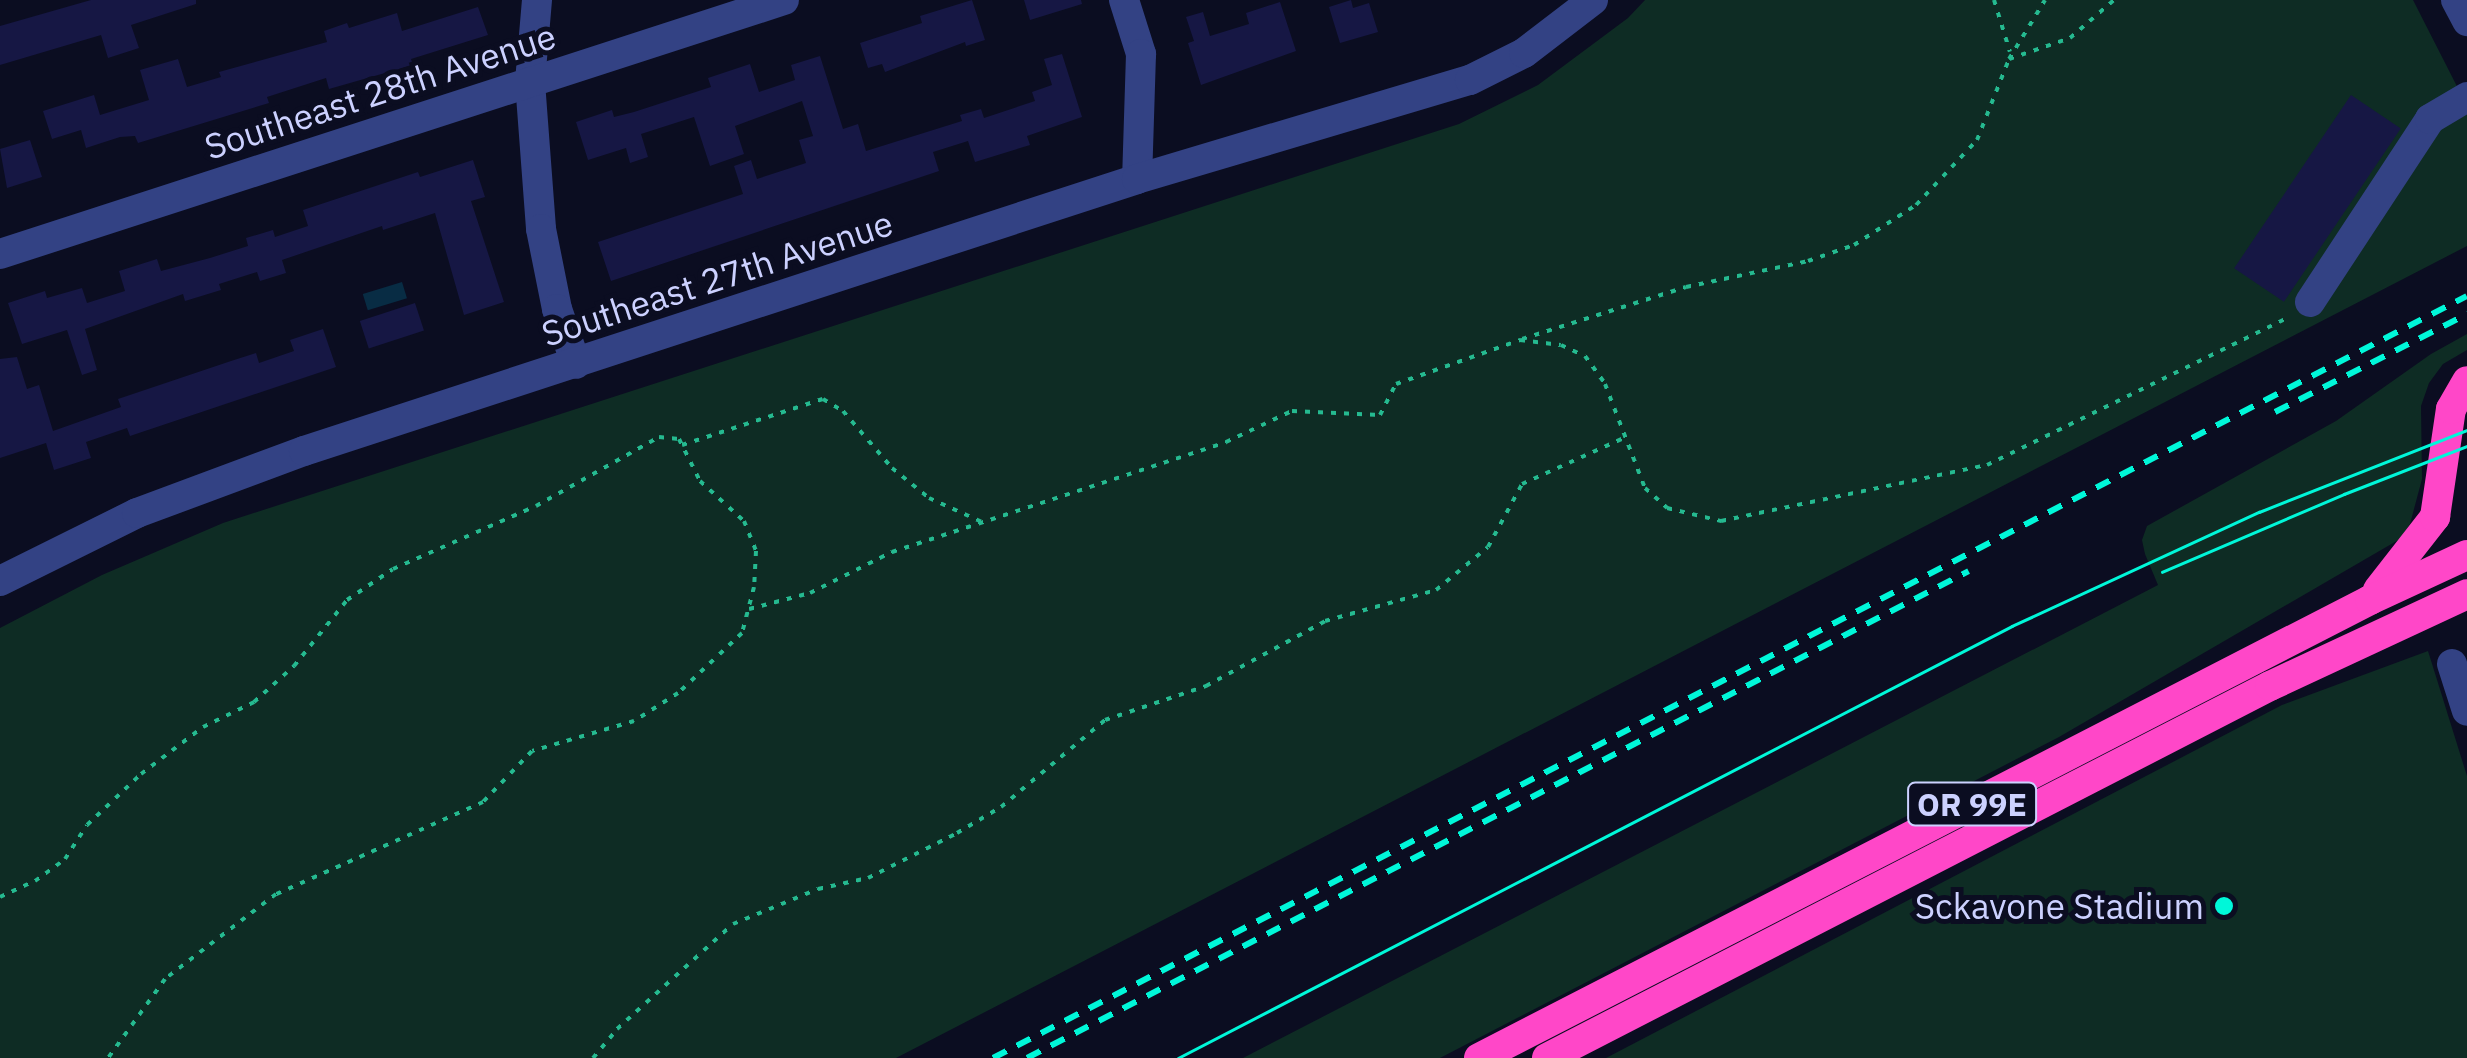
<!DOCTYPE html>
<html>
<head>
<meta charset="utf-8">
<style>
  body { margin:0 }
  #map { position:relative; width:2467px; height:1058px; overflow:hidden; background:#0b0d21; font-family:"IBM Plex Sans",sans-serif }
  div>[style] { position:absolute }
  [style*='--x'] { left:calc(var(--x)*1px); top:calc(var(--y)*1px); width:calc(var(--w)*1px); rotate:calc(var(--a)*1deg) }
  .green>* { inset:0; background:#0e2c24 }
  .water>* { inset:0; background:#082c44; transform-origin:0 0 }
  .building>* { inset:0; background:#161744; transform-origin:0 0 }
  .path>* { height:4px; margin-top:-2px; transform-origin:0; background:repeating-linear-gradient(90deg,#25ba90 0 5px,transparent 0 13px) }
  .minor>* { height:30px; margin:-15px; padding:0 15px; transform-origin:15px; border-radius:15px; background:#334284 }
  .highway>* { height:30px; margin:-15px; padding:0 15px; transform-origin:15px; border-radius:15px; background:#ff47c8 }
  .tram>* { height:2.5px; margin:-1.25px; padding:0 1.25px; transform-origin:1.25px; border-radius:1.25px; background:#00f7d9 }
  .rail>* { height:6px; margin-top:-3px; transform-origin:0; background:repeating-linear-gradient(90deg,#00f7d9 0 15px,transparent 0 27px) }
  .dots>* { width:28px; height:28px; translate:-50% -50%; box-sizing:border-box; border:5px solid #0b0d21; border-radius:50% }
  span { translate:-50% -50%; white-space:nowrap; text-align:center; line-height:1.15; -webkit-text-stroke:10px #0b0d21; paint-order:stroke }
  .shield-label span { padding:2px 8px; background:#0b0d21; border:2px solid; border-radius:8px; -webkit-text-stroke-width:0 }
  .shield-label { font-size:32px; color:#ccd1ff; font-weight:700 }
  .street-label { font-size:35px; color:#ccd1ff }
  .poi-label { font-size:35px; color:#ccd1ff }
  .right { translate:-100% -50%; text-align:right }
</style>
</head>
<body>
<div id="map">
  <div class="green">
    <div style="clip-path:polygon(1645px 0,2413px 0,2467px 106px,2467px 246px,896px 1058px,0 1058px,0 628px,102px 575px,223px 523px,1459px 124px,1538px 85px,1628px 18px)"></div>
    <div style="clip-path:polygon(2467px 334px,2467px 350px,2443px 364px,2429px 383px,2421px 406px,2422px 479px,2410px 524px,2400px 539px,2059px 737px,1440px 1058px,1243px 1058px,2158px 585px,2145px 554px,2142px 540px,2147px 526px,2336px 421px,2431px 354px)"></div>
    <div style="clip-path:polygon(2428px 651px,2467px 776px,2467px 1058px,1606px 1058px,2282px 705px)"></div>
  </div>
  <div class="water">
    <div style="left:402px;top:282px;width:17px;height:41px;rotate:73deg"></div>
  </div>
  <div class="building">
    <div style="clip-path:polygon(91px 0,196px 0,196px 4px,131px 25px,139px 48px,108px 58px,101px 35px,0 65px,0 26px)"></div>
    <div style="clip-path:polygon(972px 0,985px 40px,966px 46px,965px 42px,885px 72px,882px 64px,868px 68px,860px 43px,922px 23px,920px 16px)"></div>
    <div style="clip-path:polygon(1024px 0,1081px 0,1082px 4px,1030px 20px)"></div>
    <div style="clip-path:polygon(1351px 0,1353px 8px,1369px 3px,1378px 32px,1340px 43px,1329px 7px)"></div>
    <div style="clip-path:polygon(1280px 2px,1296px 51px,1201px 85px,1188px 43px,1194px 41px,1186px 17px,1203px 12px,1210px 36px,1249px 24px,1246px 13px)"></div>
    <div style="clip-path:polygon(478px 7px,488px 35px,411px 59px,413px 65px,329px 89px,326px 78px,267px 97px,269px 103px,138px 143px,135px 136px,120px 137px,86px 148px,81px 130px,52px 139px,43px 111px,94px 95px,100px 115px,149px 100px,140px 70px,178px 59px,187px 87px,221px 77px,219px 72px,327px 42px,324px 31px,347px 23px,349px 28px,397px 13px,402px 31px)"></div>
    <div style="clip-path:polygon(1062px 54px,1082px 117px,1027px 136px,1030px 145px,975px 162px,968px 141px,933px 152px,939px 171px,611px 281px,598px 242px,743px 194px,734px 166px,751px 160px,757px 179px,806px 163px,799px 140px,813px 136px,802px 101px,735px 126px,744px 154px,710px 166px,694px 117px,641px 134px,648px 157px,630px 163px,626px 148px,588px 160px,576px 122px,612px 110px,614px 117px,634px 112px,711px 87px,708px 78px,750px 64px,759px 92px,795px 80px,791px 65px,820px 56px,843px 129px,858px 124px,866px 151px,962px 121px,960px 115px,981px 109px,984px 118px,1035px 101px,1032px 92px,1052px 85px,1044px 59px)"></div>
    <div style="left:2351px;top:95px;width:60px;height:209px;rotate:34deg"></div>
    <div style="clip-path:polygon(30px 140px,42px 177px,7px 188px,0 149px)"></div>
    <div style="clip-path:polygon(473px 160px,485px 197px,471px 201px,504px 302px,464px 315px,435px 213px,383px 230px,382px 226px,282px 260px,286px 273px,260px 281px,257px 272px,219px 284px,221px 290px,185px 301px,183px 294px,85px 329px,97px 370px,82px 375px,67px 330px,22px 344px,8px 303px,45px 291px,47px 298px,82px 288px,87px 303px,125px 291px,119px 271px,157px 259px,161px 271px,210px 258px,248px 246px,246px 238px,273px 230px,275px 237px,308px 226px,303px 210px,418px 172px,420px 177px)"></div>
    <div style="left:415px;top:303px;width:29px;height:58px;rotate:72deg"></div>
    <div style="clip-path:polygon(323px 329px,336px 367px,130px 436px,127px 428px,86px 442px,91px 458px,54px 470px,46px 443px,0 458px,0 359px,17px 357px,27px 389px,39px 385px,53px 431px,121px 407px,118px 399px,231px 361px,256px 353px,259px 363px,294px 351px,290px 340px)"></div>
  </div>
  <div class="path">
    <div style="--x:1994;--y:0;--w:54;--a:72.9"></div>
    <div style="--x:2009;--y:59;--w:65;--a:-19"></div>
    <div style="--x:2070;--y:38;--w:58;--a:-40.8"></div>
    <div style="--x:1522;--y:339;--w:172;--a:-17.6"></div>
    <div style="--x:1686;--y:287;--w:125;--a:-12"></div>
    <div style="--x:1808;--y:261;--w:49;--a:-19.2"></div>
    <div style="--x:1854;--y:245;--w:74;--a:-32.8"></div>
    <div style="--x:1916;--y:205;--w:89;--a:-46.8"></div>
    <div style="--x:1977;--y:140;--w:87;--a:-68.4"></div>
    <div style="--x:2009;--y:59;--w:69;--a:-58.6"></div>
    <div style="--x:682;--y:445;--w:148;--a:-18.1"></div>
    <div style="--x:823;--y:399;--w:23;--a:31"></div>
    <div style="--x:843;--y:411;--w:75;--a:49.3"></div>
    <div style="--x:892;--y:468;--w:48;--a:39"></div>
    <div style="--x:929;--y:498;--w:60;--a:24.4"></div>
    <div style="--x:749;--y:609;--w:63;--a:-14.7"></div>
    <div style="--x:810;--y:593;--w:92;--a:-26.6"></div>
    <div style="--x:892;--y:552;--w:352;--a:-18.2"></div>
    <div style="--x:1226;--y:442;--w:73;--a:-25.2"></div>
    <div style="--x:1292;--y:411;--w:88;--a:2.6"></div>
    <div style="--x:1380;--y:415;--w:35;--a:-63"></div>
    <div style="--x:1396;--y:384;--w:132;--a:-19.5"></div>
    <div style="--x:1520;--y:340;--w:41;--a:7"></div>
    <div style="--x:1561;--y:345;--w:26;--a:25"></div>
    <div style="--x:1585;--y:356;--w:34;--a:54"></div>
    <div style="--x:1605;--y:384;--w:111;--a:69"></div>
    <div style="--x:1645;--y:488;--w:30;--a:42"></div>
    <div style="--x:1667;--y:508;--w:56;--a:13.5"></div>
    <div style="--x:1721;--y:521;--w:272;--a:-11.9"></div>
    <div style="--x:1987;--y:465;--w:336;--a:-26.1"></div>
    <div style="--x:0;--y:897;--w:38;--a:-25"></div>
    <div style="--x:35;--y:881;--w:37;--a:-36"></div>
    <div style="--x:65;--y:859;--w:40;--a:-57.1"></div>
    <div style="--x:87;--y:825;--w:74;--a:-43.4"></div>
    <div style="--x:141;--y:774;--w:78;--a:-37.2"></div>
    <div style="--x:203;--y:727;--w:57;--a:-26.1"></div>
    <div style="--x:254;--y:702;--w:54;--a:-42"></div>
    <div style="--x:294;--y:666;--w:85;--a:-51.2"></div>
    <div style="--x:347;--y:600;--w:55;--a:-34"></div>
    <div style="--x:393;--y:569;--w:156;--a:-23.8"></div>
    <div style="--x:536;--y:506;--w:141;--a:-29.3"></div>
    <div style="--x:659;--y:437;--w:20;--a:6"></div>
    <div style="--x:679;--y:439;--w:47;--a:63.4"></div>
    <div style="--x:700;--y:481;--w:59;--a:42.3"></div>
    <div style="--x:744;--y:521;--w:32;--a:68"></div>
    <div style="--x:756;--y:551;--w:36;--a:93"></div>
    <div style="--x:754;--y:587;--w:48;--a:104.6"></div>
    <div style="--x:742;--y:633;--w:88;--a:136.8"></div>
    <div style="--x:678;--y:693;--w:52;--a:147.5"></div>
    <div style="--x:634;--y:721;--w:106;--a:163.6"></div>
    <div style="--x:532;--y:751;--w:71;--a:133.9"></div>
    <div style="--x:483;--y:802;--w:227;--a:156"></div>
    <div style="--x:276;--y:894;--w:140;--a:142.6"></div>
    <div style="--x:165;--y:979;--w:97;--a:125.8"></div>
    <div style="--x:593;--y:1058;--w:38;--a:-50"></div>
    <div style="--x:617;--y:1029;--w:156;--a:-42.2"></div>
    <div style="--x:733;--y:924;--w:92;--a:-22.4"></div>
    <div style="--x:818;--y:889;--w:51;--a:-12.4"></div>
    <div style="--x:868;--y:878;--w:100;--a:-26.8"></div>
    <div style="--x:957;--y:833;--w:51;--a:-30.6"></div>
    <div style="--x:1001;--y:807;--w:136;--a:-39.9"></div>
    <div style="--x:1105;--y:720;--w:107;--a:-18.6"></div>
    <div style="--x:1206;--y:686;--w:136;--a:-28.6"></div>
    <div style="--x:1325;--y:621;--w:115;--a:-15.6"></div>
    <div style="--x:1436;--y:590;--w:67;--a:-39.6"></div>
    <div style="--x:1488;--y:547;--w:72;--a:-61.6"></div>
    <div style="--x:1522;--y:484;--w:112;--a:-24.3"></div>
  </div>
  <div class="minor">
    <div style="--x:537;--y:0;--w:82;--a:94.9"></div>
    <div style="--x:530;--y:82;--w:147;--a:85.7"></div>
    <div style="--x:541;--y:229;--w:82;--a:78.7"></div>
    <div style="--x:557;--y:309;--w:58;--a:70.9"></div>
    <div style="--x:1124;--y:0;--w:57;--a:72.5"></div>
    <div style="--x:1141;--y:54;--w:125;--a:91.8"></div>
    <div style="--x:2456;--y:0;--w:24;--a:62"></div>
    <div style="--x:0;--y:254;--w:824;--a:-17.95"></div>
    <div style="--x:2310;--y:302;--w:219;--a:-56.7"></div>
    <div style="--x:2430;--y:119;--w:43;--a:-30.7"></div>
    <div style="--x:0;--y:581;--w:153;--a:-26.4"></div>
    <div style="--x:137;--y:513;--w:178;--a:-20.4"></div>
    <div style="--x:304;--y:451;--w:876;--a:-18.08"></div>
    <div style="--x:1137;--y:179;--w:347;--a:-16.6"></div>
    <div style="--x:1470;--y:80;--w:60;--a:-26.6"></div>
    <div style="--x:1524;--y:53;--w:87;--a:-37.5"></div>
    <div style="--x:2452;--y:664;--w:49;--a:72.3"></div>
  </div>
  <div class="highway">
    <div style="--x:2378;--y:590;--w:93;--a:-52"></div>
    <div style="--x:2435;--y:517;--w:109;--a:-81.6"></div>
    <div style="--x:2451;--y:409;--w:32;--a:-60"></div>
    <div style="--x:1479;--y:1058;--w:1002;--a:-27.2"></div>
    <div style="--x:2370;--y:600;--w:107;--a:-24.9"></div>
    <div style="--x:1547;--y:1058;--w:813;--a:-27.23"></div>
    <div style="--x:2270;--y:686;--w:217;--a:-25"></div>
  </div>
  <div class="tram">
    <div style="--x:2162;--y:572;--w:198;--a:-23.2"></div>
    <div style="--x:2344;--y:494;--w:132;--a:-21.3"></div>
    <div style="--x:1178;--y:1058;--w:939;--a:-27.38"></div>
    <div style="--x:2012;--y:626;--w:272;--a:-24.8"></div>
    <div style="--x:2259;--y:512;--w:224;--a:-21.5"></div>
  </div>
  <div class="rail">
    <div style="--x:2275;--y:412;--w:216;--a:-27"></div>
    <div style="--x:993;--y:1058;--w:1659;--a:-27.34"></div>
    <div style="--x:1027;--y:1058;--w:1060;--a:-27.34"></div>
  </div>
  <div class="dots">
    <div style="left:2224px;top:906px;background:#00f7d9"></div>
  </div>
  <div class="shield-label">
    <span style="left:1972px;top:804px">OR 99E</span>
  </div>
  <div class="street-label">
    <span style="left:380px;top:91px;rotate:-18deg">Southeast 28th Avenue</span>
    <span style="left:717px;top:278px;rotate:-18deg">Southeast 27th Avenue</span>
  </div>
  <div class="poi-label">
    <span class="right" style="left:2204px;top:906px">Sckavone Stadium</span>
  </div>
</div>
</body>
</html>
